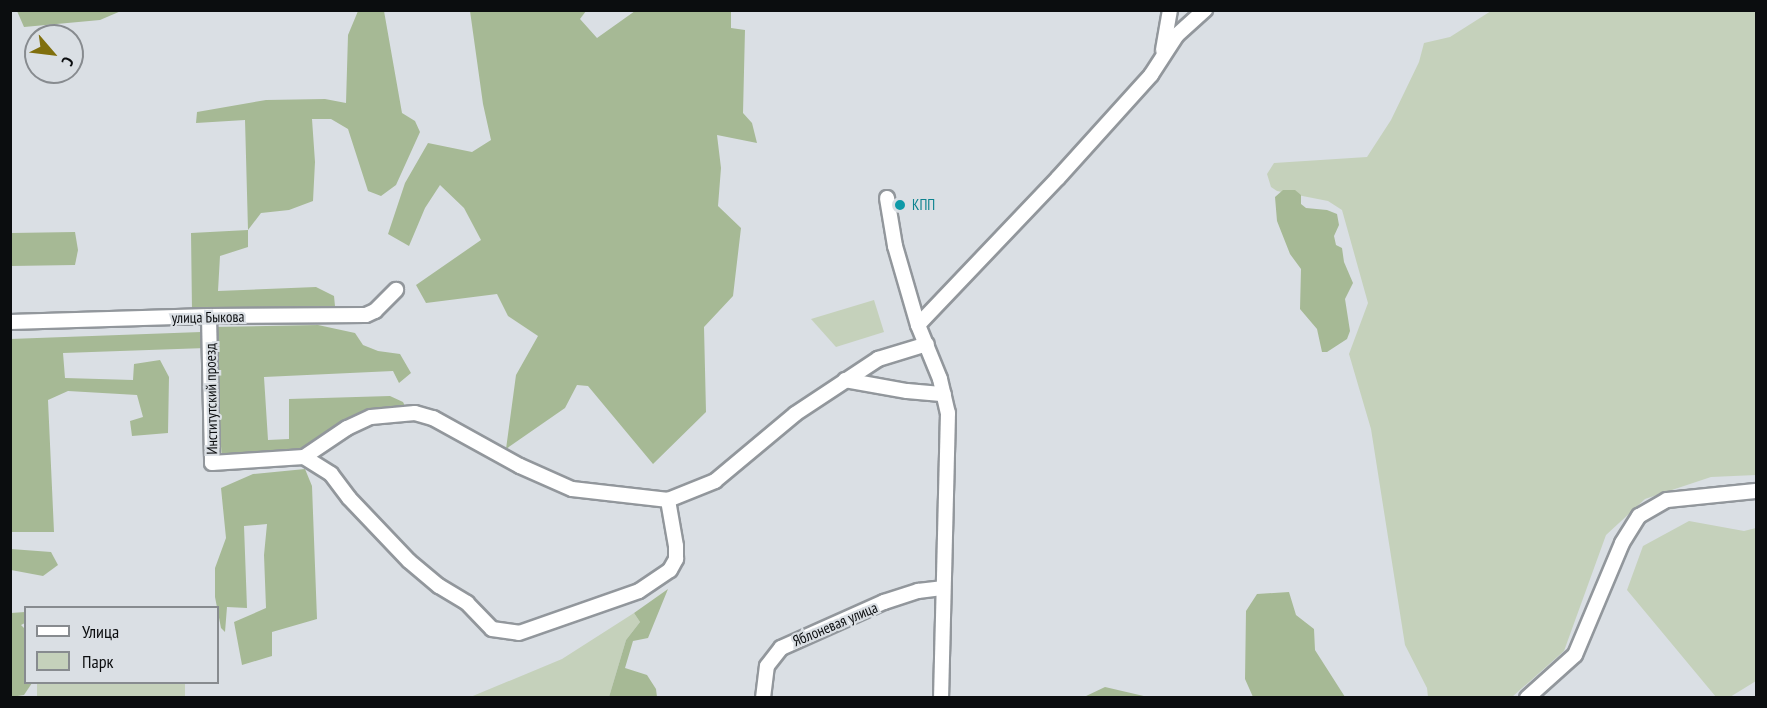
<!DOCTYPE html>
<html>
<head>
<meta charset="utf-8">
<style>
  body { margin:0 }
  #map { position:relative; width:1767px; height:708px; overflow:hidden; background:#dadfe4; font-family:"PT Sans Narrow",sans-serif }
  div>[style] { position:absolute }
  [style*='--x'] { left:calc(var(--x)*1px); top:calc(var(--y)*1px); width:calc(var(--w)*1px); rotate:calc(var(--a)*1deg) }
  .green>* { inset:0; background:#c5d1bb; transform-origin:0 0 }
  .forest>* { inset:0; background:#a6b995 }
  .roads { filter:drop-shadow(2px 0 #92979c) drop-shadow(-2px 0 #92979c) drop-shadow(0 2px #92979c) drop-shadow(0 -2px #92979c) }
  .minor>* { height:14px; margin:-7px; padding:0 7px; transform-origin:7px; border-radius:7px; background:#fff }
  .dots>* { width:16px; height:16px; translate:-50% -50%; box-sizing:border-box; border:3px solid #dadfe4; border-radius:50% }
  span { translate:-50% -50%; white-space:nowrap; text-align:center; line-height:1.15; -webkit-text-stroke:4.5px #dadfe4; paint-order:stroke }
  .culture-label { font-size:15px; color:#0d838f }
  .left { translate:0 -50%; text-align:left }
  .street-label { font-size:15px; color:#0b0d0f }
  .frame { position:absolute; inset:0; border:12px solid #0b0d0f; pointer-events:none }
  .legend { position:absolute; left:24px; top:606px; width:195px; height:78px; box-sizing:border-box; background:#dadfe4; border:2px solid #878b8f; margin:0; padding:8px 10px; list-style:none; font-size:18px; color:#0b0d0f }
  .legend li { display:flex; align-items:center; gap:12px; height:30px }
  .legend b { width:30px; border:2px solid #878b8f }
  .north { position:absolute; left:24px; top:24px; width:60px; height:60px; box-sizing:border-box; background:#dadfe4; border:2px solid #878b8f; border-radius:50%; rotate:118deg; font-size:16px; font-weight:700; line-height:24px; text-align:center; color:#0b0d0f }
  .north::after { content:''; display:block; margin:auto; width:21px; height:27px; background:#806f0d; clip-path:polygon(50% 0,100% 100%,50% 72%,0 100%) }
</style>
</head>
<body>
<div id="map">
  <div class="green">
    <div style="clip-path:polygon(1491px 11px,1756px 11px,1756px 475px,1711px 477px,1645px 499px,1606px 535px,1564px 651px,1512px 697px,1428px 697px,1427px 688px,1405px 645px,1371px 429px,1349px 354px,1368px 303px,1342px 210px,1328px 201px,1277px 191px,1271px 187px,1267px 174px,1274px 163px,1367px 157px,1391px 120px,1419px 62px,1424px 43px,1450px 37px)"></div>
    <div style="clip-path:polygon(874px 300px,884px 332px,836px 347px,811px 319px)"></div>
    <div style="clip-path:polygon(1689px 521px,1744px 531px,1756px 528px,1756px 681px,1730px 697px,1716px 697px,1627px 590px,1643px 546px)"></div>
    <div style="clip-path:polygon(634px 613px,640px 622px,626px 640px,609px 697px,468px 698px,562px 659px)"></div>
    <div style="left:37px;top:682px;width:148px;height:18px"></div>
  </div>
  <div class="forest">
    <div style="clip-path:polygon(17px 11px,121px 11px,100px 20px,24px 27px)"></div>
    <div style="clip-path:polygon(358px 11px,384px 11px,402px 113px,415px 121px,420px 132px,396px 185px,381px 196px,368px 191px,348px 129px,331px 119px,312px 119px,315px 162px,313px 201px,289px 210px,261px 213px,248px 230px,248px 247px,220px 256px,218px 291px,316px 287px,334px 296px,335px 306px,192px 310px,191px 233px,248px 230px,245px 120px,196px 123px,197px 112px,266px 100px,325px 99px,346px 103px,348px 35px)"></div>
    <div style="clip-path:polygon(470px 11px,586px 11px,580px 19px,597px 38px,635px 11px,731px 11px,731px 28px,745px 30px,743px 113px,752px 123px,757px 143px,717px 135px,721px 168px,718px 206px,741px 228px,733px 296px,704px 327px,706px 412px,653px 464px,588px 386px,577px 385px,565px 408px,506px 449px,516px 375px,538px 336px,508px 316px,497px 294px,426px 303px,416px 285px,481px 240px,464px 208px,440px 185px,425px 208px,409px 246px,388px 234px,405px 183px,428px 143px,472px 152px,491px 140px,483px 104px)"></div>
    <div style="clip-path:polygon(1283px 190px,1295px 190px,1301px 195px,1301px 204px,1306px 208px,1327px 210px,1337px 214px,1339px 225px,1334px 236px,1336px 245px,1342px 248px,1344px 262px,1353px 283px,1345px 299px,1350px 331px,1347px 339px,1327px 352px,1322px 352px,1317px 329px,1300px 309px,1301px 269px,1290px 254px,1277px 221px,1275px 197px)"></div>
    <div style="clip-path:polygon(75px 232px,78px 250px,75px 265px,11px 266px,11px 233px)"></div>
    <div style="clip-path:polygon(318px 325px,355px 333px,363px 345px,378px 351px,400px 354px,411px 373px,399px 383px,393px 371px,264px 377px,268px 440px,289px 439px,289px 399px,390px 396px,403px 402px,406px 408px,288px 455px,222px 461px,213px 327px)"></div>
    <div style="clip-path:polygon(201px 332px,206px 348px,63px 353px,65px 378px,133px 380px,134px 364px,160px 360px,169px 377px,168px 433px,132px 436px,130px 421px,143px 417px,137px 395px,68px 391px,48px 400px,54px 532px,11px 532px,10px 339px)"></div>
    <div style="clip-path:polygon(305px 469px,312px 486px,317px 619px,272px 632px,272px 656px,242px 665px,234px 622px,266px 608px,264px 555px,267px 524px,244px 526px,247px 608px,227px 607px,225px 632px,221px 628px,215px 597px,215px 568px,226px 538px,221px 488px,253px 474px)"></div>
    <div style="clip-path:polygon(11px 549px,51px 552px,58px 565px,43px 576px,11px 570px)"></div>
    <div style="clip-path:polygon(668px 589px,648px 638px,633px 641px,625px 668px,647px 675px,656px 689px,657px 697px,609px 697px,626px 640px,640px 622px,634px 613px)"></div>
    <div style="clip-path:polygon(1289px 592px,1296px 615px,1314px 629px,1315px 650px,1345px 697px,1253px 697px,1245px 679px,1246px 611px,1257px 594px)"></div>
    <div style="clip-path:polygon(25px 612px,25px 623px,21px 625px,25px 629px,26px 682px,32px 683px,24px 695px,11px 697px,11px 613px)"></div>
    <div style="clip-path:polygon(1105px 687px,1148px 697px,1084px 697px)"></div>
  </div>
  <div class="roads">
    <div class="minor">
      <div style="--x:1163;--y:50;--w:41;--a:-80.1"></div>
      <div style="--x:887;--y:198;--w:49;--a:80.5"></div>
      <div style="--x:895;--y:246;--w:82;--a:73.8"></div>
      <div style="--x:918;--y:325;--w:58;--a:67.8"></div>
      <div style="--x:940;--y:379;--w:35;--a:77"></div>
      <div style="--x:948;--y:413;--w:285;--a:91.4"></div>
      <div style="--x:209;--y:316;--w:147;--a:88.8"></div>
      <div style="--x:212;--y:463;--w:92;--a:-3.7"></div>
      <div style="--x:10;--y:322;--w:199;--a:-1.7"></div>
      <div style="--x:209;--y:316;--w:157;--a:-0.4"></div>
      <div style="--x:366;--y:315;--w:10;--a:-24"></div>
      <div style="--x:375;--y:311;--w:30;--a:-45"></div>
      <div style="--x:918;--y:325;--w:203;--a:-46.4"></div>
      <div style="--x:1058;--y:178;--w:139;--a:-47.9"></div>
      <div style="--x:1151;--y:75;--w:48;--a:-57"></div>
      <div style="--x:1177;--y:35;--w:38;--a:-42"></div>
      <div style="--x:845;--y:380;--w:63;--a:10.1"></div>
      <div style="--x:907;--y:391;--w:37;--a:5"></div>
      <div style="--x:304;--y:457;--w:52;--a:-34"></div>
      <div style="--x:347;--y:428;--w:26;--a:-25"></div>
      <div style="--x:371;--y:417;--w:44;--a:-5.2"></div>
      <div style="--x:415;--y:413;--w:19;--a:16"></div>
      <div style="--x:433;--y:418;--w:99;--a:28.9"></div>
      <div style="--x:520;--y:466;--w:57;--a:23.9"></div>
      <div style="--x:572;--y:489;--w:97;--a:6.5"></div>
      <div style="--x:668;--y:500;--w:51;--a:-22"></div>
      <div style="--x:715;--y:481;--w:104;--a:-39.9"></div>
      <div style="--x:795;--y:414;--w:100;--a:-33.5"></div>
      <div style="--x:878;--y:359;--w:51;--a:-17"></div>
      <div style="--x:304;--y:457;--w:32;--a:32"></div>
      <div style="--x:331;--y:474;--w:30;--a:53"></div>
      <div style="--x:349;--y:498;--w:87;--a:46.4"></div>
      <div style="--x:409;--y:561;--w:39;--a:40"></div>
      <div style="--x:439;--y:586;--w:33;--a:31"></div>
      <div style="--x:467;--y:603;--w:36;--a:46"></div>
      <div style="--x:492;--y:629;--w:27;--a:8"></div>
      <div style="--x:519;--y:633;--w:127;--a:-19.3"></div>
      <div style="--x:639;--y:591;--w:37;--a:-34"></div>
      <div style="--x:670;--y:570;--w:13;--a:-61"></div>
      <div style="--x:676;--y:559;--w:13;--a:-90"></div>
      <div style="--x:676;--y:546;--w:47;--a:-99.9"></div>
      <div style="--x:763;--y:698;--w:32;--a:-83"></div>
      <div style="--x:767;--y:666;--w:23;--a:-52"></div>
      <div style="--x:781;--y:648;--w:113;--a:-24.1"></div>
      <div style="--x:884;--y:602;--w:36;--a:-18"></div>
      <div style="--x:918;--y:591;--w:24;--a:-7"></div>
      <div style="--x:1527;--y:698;--w:64;--a:-41.9"></div>
      <div style="--x:1575;--y:655;--w:121;--a:-67.2"></div>
      <div style="--x:1622;--y:543;--w:32;--a:-58"></div>
      <div style="--x:1639;--y:516;--w:32;--a:-30"></div>
      <div style="--x:1667;--y:500;--w:89;--a:-5.8"></div>
    </div>
  </div>
  <div class="dots">
    <div style="left:900px;top:205px;background:#0f9aa8"></div>
  </div>
  <div class="culture-label">
    <span class="left" style="left:912px;top:205px">КПП</span>
  </div>
  <div class="street-label">
    <span style="left:208px;top:317px;rotate:-1deg">улица Быкова</span>
    <span style="left:211px;top:399px;rotate:-91deg">Институтский проезд</span>
    <span style="left:835px;top:624px;rotate:-23deg">Яблоневая улица</span>
  </div>
  <div class="frame"></div>
  <ul class="legend">
  <li><b style="height:8px;background:#fff"></b>Улица</li>
  <li><b style="height:16px;background:#c5d1bb"></b>Парк</li>
  </ul>
  <div class="north">С</div>
</div>
</body>
</html>
